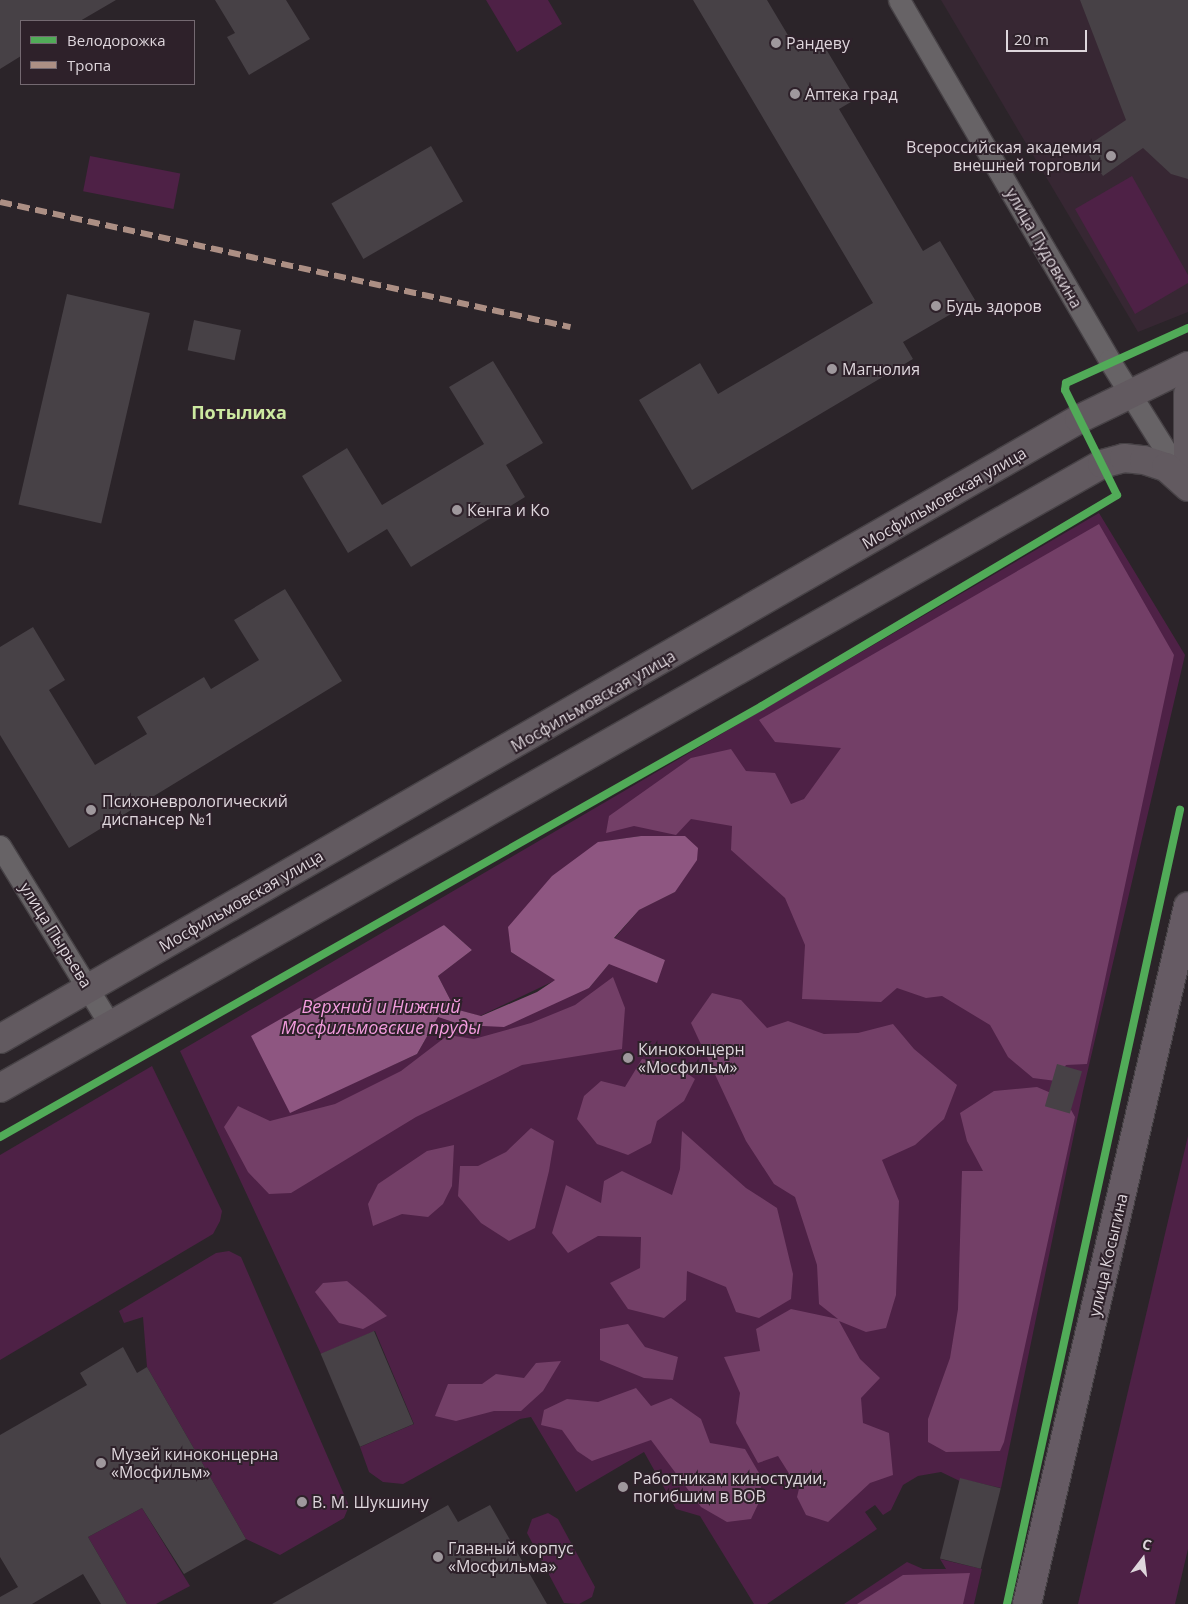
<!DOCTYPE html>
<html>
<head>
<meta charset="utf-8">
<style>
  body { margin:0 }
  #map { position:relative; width:1188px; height:1604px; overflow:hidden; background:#2b2429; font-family:"Open Sans",sans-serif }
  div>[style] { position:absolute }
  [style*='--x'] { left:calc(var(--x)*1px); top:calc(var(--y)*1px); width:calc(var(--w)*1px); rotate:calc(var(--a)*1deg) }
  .built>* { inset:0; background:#372733 }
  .green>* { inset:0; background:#4e2146; transform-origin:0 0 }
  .forest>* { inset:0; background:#733f67 }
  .water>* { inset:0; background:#8e5681 }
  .building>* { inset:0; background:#474146; transform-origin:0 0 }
  .roads { filter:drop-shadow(1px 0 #474246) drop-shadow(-1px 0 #474246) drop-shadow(0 1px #474246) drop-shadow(0 -1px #474246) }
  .street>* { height:21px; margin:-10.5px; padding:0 10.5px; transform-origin:10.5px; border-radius:10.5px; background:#676366 }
  .secondary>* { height:28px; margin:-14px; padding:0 14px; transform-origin:14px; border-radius:14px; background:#625a60 }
  .primary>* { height:28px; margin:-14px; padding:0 14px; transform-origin:14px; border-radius:14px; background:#665b64 }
  .quiet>* { height:6px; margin-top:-3px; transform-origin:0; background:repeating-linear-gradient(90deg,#ac8f84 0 12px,transparent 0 18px) }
  .cycleway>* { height:8px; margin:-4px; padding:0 4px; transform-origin:4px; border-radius:4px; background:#51ab58 }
  .dots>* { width:14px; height:14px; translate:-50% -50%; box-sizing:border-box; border:2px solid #2e212a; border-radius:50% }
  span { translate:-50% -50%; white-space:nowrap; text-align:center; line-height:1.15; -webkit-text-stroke:4px #2e212a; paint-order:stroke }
  .poi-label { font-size:16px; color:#ded6dc }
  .left { translate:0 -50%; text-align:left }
  .right { translate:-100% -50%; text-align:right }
  .street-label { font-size:16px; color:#ded6dc }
  .neighbourhood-label { font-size:18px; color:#cce9a0; font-weight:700 }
  .water-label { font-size:18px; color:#f39cde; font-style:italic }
  .legend { position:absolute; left:20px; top:20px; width:175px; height:65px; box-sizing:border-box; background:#2e212a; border:1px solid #746971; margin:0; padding:6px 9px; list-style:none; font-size:15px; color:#ded6dc }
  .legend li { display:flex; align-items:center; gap:10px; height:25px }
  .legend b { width:25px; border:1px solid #746971 }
  .north { position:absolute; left:1118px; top:1534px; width:50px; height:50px; -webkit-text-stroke:4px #2e212a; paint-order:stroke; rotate:15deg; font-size:14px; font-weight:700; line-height:20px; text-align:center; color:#ded6dc }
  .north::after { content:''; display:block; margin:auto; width:18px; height:22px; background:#ded6dc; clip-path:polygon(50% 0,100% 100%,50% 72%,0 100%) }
  .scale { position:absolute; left:1006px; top:30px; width:81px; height:22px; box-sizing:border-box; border:2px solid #ded6dc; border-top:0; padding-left:6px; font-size:15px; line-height:18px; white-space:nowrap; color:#ded6dc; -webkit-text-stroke:4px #2e212a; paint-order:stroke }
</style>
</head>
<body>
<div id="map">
  <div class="built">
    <div style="clip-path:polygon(941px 0,1188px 0,1188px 312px,1138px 332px)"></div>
  </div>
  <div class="green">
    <div style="clip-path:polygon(486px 0,548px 0,562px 24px,517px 52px)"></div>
    <div style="left:90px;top:156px;width:92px;height:36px;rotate:11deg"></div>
    <div style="clip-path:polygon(1132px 176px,1188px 275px,1188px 283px,1135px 314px,1075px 209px)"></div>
    <div style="clip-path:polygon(evenodd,1099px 513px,1185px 655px,1083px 1091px,1001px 1488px,961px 1479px,968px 1485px,941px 1472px,918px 1476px,903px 1485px,891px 1510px,883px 1515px,875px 1505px,865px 1512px,877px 1529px,767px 1604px,754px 1604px,700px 1516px,676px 1509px,644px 1452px,576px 1492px,531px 1417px,520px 1419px,403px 1484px,383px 1482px,369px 1472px,360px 1447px,414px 1424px,375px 1331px,321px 1354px,180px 1051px,1099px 513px,641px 836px,685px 836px,675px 892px,639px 910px,614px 939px,665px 960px,609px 964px,589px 988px,462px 1025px,438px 1017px,417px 1054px,290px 1112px,444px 925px,472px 950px,438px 976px,455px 1009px,480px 1016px,556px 980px,511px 952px,599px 842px,641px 836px)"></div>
    <div style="clip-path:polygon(152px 1066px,222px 1211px,220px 1221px,213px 1234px,0 1360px,0 1155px)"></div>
    <div style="clip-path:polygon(1188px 1136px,1188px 1549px,1175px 1604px,1078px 1604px)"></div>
    <div style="clip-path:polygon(229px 1251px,241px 1257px,349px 1506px,344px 1518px,280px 1555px,246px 1539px,147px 1367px,143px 1317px,124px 1323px,119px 1311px,216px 1253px)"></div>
    <div style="clip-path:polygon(142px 1508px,190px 1586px,156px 1604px,127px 1604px,88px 1537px)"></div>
    <div style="clip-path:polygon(548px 1513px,558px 1519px,595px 1587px,592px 1597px,579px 1604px,564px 1603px,527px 1533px,532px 1519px)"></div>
    <div style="clip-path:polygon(940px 1559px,982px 1569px,974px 1604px,844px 1604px,907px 1562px,923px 1569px,946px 1569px)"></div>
  </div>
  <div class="forest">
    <div style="clip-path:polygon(1099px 524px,1174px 655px,1087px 1064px,1066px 1065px,1056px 1081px,1033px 1078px,1008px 1057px,990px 1025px,942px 996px,926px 998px,897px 988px,881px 1002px,802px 999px,805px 945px,785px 898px,731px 850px,732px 826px,691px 819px,676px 835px,634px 826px,606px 833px,609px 816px,691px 758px,731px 749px,746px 771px,775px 773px,791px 804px,804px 799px,841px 748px,775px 742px,759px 720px)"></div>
    <div style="clip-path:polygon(613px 977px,625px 1008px,622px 1049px,522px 1065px,416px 1117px,291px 1193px,269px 1194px,248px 1172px,224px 1127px,238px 1106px,270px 1121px,335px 1104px,401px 1071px,448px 1035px,474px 1039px,531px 1023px,575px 1005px)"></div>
    <div style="clip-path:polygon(712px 993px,741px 1000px,767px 1028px,788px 1021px,824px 1034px,858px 1033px,893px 1024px,914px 1049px,957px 1085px,944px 1119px,915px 1145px,882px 1160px,899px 1201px,896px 1295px,886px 1328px,866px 1332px,839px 1321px,860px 1359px,880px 1378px,861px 1398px,863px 1423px,889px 1433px,893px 1475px,870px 1483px,828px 1522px,806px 1515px,797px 1497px,802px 1476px,790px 1475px,778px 1456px,758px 1463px,736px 1423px,740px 1393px,724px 1357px,760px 1351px,756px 1329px,791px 1309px,838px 1319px,819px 1304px,817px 1265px,795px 1197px,774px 1184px,746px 1141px,691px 1023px)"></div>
    <div style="clip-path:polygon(642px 1059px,674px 1064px,695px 1079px,684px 1101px,657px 1121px,651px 1143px,628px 1155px,597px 1144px,577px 1119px,584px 1096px,601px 1081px,625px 1087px)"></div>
    <div style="clip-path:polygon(1037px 1087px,1065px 1099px,1075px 1117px,1004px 1442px,1000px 1451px,946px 1452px,928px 1442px,928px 1419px,950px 1358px,958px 1309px,962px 1171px,983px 1171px,967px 1141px,960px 1113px,994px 1091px)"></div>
    <div style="clip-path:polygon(531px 1128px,554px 1141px,549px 1171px,535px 1228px,509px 1241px,481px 1223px,458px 1196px,460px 1166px,478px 1166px,506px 1152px)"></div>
    <div style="clip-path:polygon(682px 1131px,746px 1188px,777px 1208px,793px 1274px,791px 1299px,759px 1318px,736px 1312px,726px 1287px,687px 1271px,686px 1300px,664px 1318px,628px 1309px,610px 1283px,640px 1268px,641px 1237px,598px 1236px,568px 1253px,552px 1233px,566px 1185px,601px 1203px,604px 1181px,622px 1171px,672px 1195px,680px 1169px)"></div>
    <div style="clip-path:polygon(454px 1145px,452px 1186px,443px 1204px,428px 1217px,402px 1214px,373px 1226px,368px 1204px,378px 1184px,427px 1151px)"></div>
    <div style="clip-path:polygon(347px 1281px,365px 1296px,387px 1316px,363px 1329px,339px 1323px,315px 1292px,323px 1283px)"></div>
    <div style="clip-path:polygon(628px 1324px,645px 1347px,678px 1357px,673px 1380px,644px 1378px,600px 1360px,600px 1329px)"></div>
    <div style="clip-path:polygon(561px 1361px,543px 1391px,521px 1411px,494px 1411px,456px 1421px,435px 1416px,448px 1384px,482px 1384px,496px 1374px,524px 1378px,536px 1363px)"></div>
    <div style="clip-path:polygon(636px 1388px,651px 1406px,671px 1398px,701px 1419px,710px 1443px,745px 1449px,759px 1473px,762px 1496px,751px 1519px,727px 1522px,701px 1507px,651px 1440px,592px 1461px,577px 1451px,562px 1430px,541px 1425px,544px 1410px,567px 1399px,598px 1402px)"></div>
    <div style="clip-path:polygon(970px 1573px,963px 1604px,857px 1604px,903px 1575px)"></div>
  </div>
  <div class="water">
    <div style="clip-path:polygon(641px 836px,685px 836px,698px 848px,697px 860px,675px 892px,639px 910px,614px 938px,665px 960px,657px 983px,609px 964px,589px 988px,504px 1027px,462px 1025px,438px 1017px,417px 1054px,290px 1113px,251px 1036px,444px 925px,472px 950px,438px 976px,455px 1009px,481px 1016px,537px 992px,555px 980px,511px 952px,508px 927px,552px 876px,598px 842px)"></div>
  </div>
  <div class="building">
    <div style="clip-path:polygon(0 0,116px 0,80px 21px,21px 21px,21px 56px,0 69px)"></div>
    <div style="clip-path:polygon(215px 0,286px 0,310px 39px,249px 75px,227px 37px,235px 33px)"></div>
    <div style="clip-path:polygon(693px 0,767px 0,798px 52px,820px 39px,856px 99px,839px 109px,923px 251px,940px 241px,975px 300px,903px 342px,913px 359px,692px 490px,639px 400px,700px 363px,718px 394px,873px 303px)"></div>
    <div style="clip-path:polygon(1080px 0,1188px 0,1188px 179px,1171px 174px,1143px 148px,1103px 176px,1084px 148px,1126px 120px)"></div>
    <div style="left:431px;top:146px;width:64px;height:115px;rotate:60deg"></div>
    <div style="left:67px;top:294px;width:85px;height:216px;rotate:13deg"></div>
    <div style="left:194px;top:320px;width:48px;height:31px;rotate:12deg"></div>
    <div style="clip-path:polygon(493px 361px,543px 443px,506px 465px,525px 497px,411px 567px,387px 529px,348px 553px,302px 476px,347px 448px,382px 505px,484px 444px,449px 387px)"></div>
    <div style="clip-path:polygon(285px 589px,342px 681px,69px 848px,0 735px,0 647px,33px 627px,65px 680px,49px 690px,95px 765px,147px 734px,137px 717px,204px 677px,211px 689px,259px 660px,234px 620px)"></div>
    <div style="left:1057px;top:1064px;width:26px;height:44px;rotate:16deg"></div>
    <div style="left:374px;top:1331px;width:101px;height:58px;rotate:67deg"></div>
    <div style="clip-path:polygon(123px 1347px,137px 1373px,147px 1367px,246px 1539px,184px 1574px,142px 1508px,88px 1537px,127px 1604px,101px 1604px,83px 1574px,32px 1604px,0 1604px,0 1597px,18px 1587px,0 1557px,0 1435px,87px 1385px,80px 1373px)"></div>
    <div style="left:960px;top:1478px;width:42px;height:83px;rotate:14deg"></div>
    <div style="clip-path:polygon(448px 1505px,458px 1522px,490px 1505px,547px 1604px,272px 1604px)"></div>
  </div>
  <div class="roads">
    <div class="street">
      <div style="--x:899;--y:0;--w:417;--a:59.7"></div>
      <div style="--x:1109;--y:360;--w:138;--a:58"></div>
      <div style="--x:0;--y:846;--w:210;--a:58.4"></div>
    </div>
    <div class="secondary">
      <div style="--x:1188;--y:394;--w:82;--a:90"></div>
      <div style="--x:0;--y:1039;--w:1244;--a:-29.88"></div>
      <div style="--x:1079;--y:419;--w:121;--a:-25.9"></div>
      <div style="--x:0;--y:1088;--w:1266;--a:-29.52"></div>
      <div style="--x:1102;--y:464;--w:23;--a:-15"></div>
      <div style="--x:1124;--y:458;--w:20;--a:6"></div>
      <div style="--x:1144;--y:460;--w:23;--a:18"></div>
      <div style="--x:1166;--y:467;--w:30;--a:42"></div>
    </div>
    <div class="primary">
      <div style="--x:1027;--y:1604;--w:716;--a:-77.01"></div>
    </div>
  </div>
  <div class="quiet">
    <div style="--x:0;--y:202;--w:584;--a:12.37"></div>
  </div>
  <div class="cycleway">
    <div style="--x:0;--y:1137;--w:875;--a:-29.49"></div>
    <div style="--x:762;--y:706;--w:413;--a:-30.7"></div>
    <div style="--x:1117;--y:495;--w:117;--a:-116.3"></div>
    <div style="--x:1065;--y:390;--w:7;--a:-82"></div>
    <div style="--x:1066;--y:383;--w:134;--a:-24.3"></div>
    <div style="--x:1007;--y:1604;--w:813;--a:-77.71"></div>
  </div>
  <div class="dots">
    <div style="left:776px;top:43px;background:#9f989d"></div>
    <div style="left:795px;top:94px;background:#9f989d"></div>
    <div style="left:1111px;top:156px;background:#9f989d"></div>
    <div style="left:936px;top:306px;background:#9f989d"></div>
    <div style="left:832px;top:369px;background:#9f989d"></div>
    <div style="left:457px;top:510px;background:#9f989d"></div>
    <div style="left:91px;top:810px;background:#9f989d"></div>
    <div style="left:628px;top:1058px;background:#9f989d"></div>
    <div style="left:101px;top:1463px;background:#9f989d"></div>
    <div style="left:623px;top:1487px;background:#9f989d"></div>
    <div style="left:302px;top:1502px;background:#9f989d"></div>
    <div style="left:438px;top:1557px;background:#9f989d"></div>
  </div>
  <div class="poi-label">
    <span class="left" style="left:786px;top:43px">Рандеву</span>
    <span class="left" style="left:805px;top:94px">Аптека град</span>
    <span class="right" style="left:1101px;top:156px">Всероссийская академия<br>внешней торговли</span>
    <span class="left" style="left:946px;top:306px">Будь здоров</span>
    <span class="left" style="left:842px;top:369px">Магнолия</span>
    <span class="left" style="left:467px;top:510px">Кенга и Ко</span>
    <span class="left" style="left:102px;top:810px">Психоневрологический<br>диспансер №1</span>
    <span class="left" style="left:638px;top:1058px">Киноконцерн<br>«Мосфильм»</span>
    <span class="left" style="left:111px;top:1463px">Музей киноконцерна<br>«Мосфильм»</span>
    <span class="left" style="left:633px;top:1487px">Работникам киностудии,<br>погибшим в ВОВ</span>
    <span class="left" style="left:312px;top:1502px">В. М. Шукшину</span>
    <span class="left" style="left:448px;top:1557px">Главный корпус<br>«Мосфильма»</span>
  </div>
  <div class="street-label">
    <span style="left:1044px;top:248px;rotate:60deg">улица Пудовкина</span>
    <span style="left:944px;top:498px;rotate:-30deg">Мосфильмовская улица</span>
    <span style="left:593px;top:701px;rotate:-30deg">Мосфильмовская улица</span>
    <span style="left:241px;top:901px;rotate:-30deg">Мосфильмовская улица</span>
    <span style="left:56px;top:935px;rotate:58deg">улица Пырьева</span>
    <span style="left:1108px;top:1255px;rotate:-77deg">улица Косыгина</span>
  </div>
  <div class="neighbourhood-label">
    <span style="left:239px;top:412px">Потылиха</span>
  </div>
  <div class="water-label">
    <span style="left:381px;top:1017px">Верхний и Нижний<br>Мосфильмовские пруды</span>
  </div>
  <ul class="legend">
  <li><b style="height:6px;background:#51ab58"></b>Велодорожка</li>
  <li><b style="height:6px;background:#ac8f84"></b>Тропа</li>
  </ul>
  <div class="north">С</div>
  <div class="scale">20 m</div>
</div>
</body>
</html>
